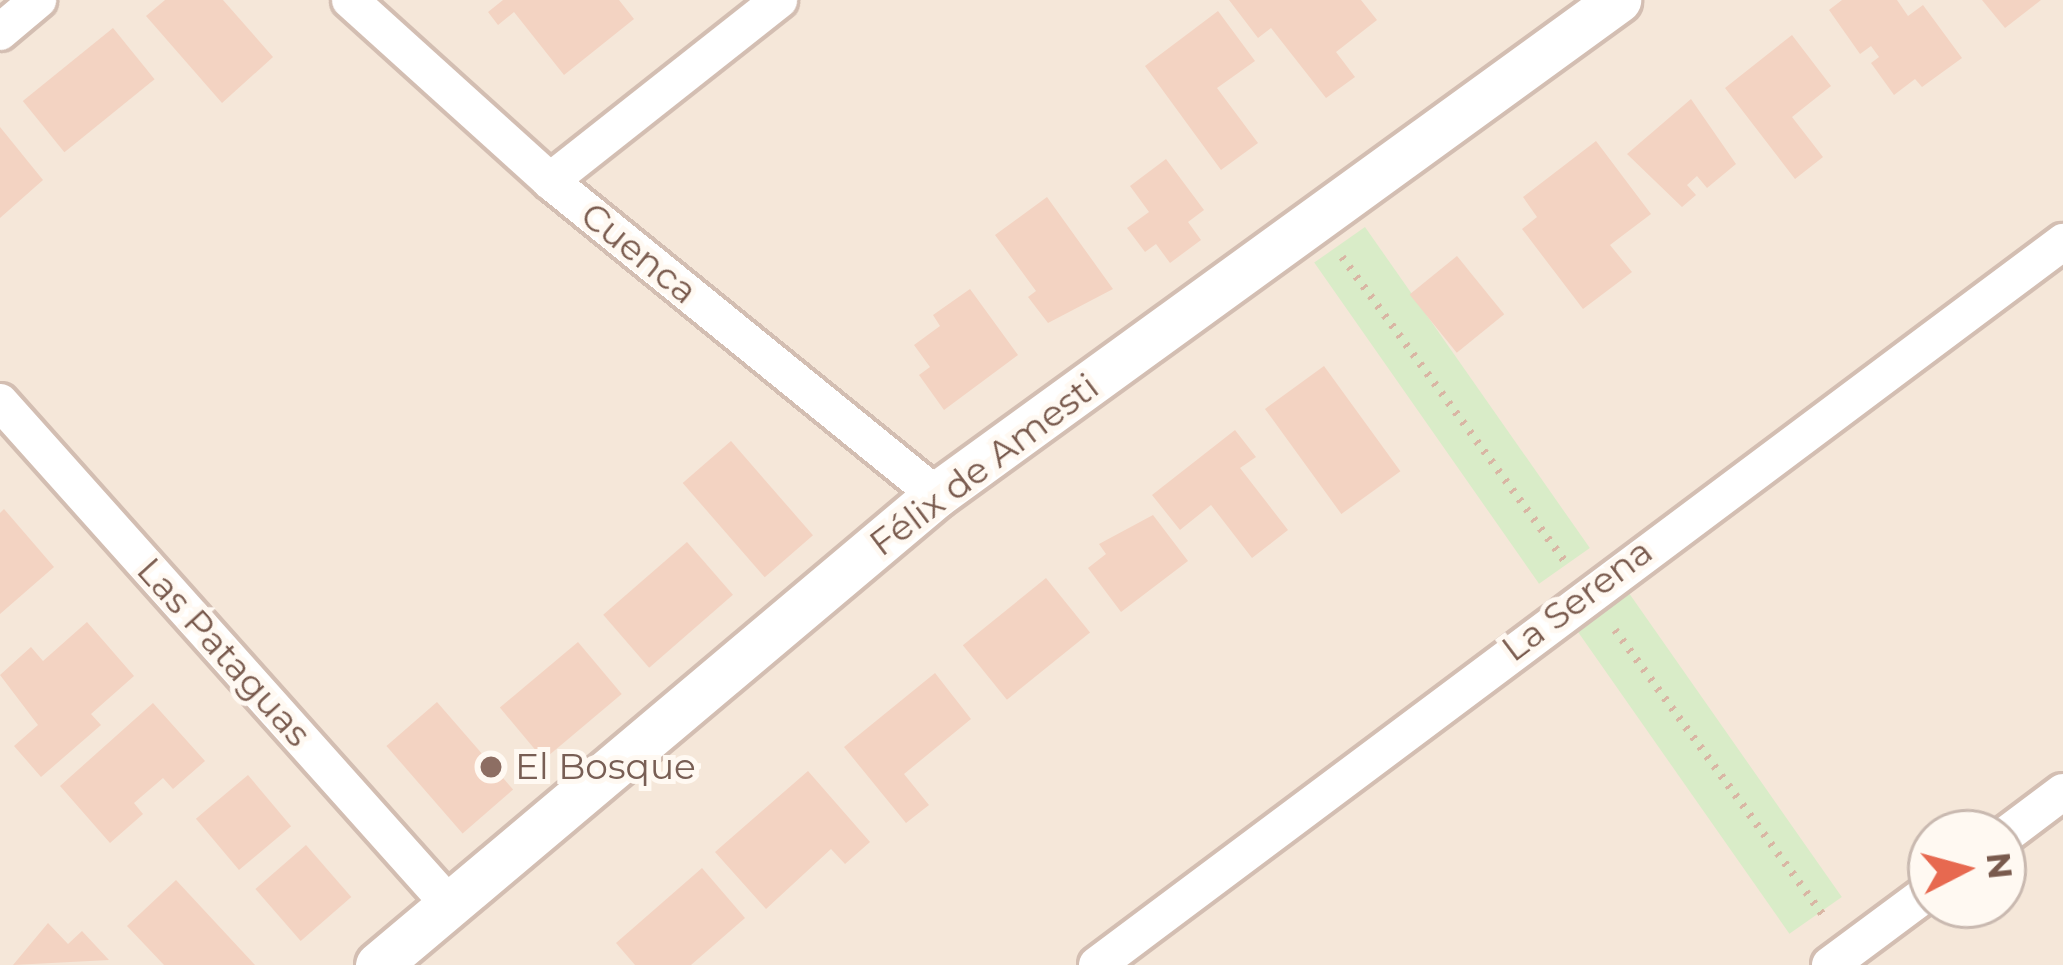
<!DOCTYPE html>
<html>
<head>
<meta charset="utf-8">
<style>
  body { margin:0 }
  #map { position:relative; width:2063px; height:965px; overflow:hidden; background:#fdf5eb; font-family:Montserrat,sans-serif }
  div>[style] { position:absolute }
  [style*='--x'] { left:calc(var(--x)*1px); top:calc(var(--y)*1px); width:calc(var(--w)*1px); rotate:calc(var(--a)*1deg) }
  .residential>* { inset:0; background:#f5e7d9 }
  .green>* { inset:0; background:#d9ecc8; transform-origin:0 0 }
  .building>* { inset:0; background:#f3d3c2; transform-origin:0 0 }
  .path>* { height:8px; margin-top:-4px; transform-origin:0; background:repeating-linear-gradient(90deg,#d9b6a4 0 3px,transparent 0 12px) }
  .roads { filter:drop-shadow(3px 0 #d3beb2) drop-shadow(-3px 0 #d3beb2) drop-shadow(0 3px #d3beb2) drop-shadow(0 -3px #d3beb2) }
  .minor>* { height:36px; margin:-18px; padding:0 18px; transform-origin:18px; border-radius:18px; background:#fff }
  .tertiary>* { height:45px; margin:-22.5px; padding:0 22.5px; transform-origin:22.5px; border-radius:22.5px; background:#fff }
  .dots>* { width:33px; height:33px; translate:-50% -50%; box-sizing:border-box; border:6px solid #fff9f2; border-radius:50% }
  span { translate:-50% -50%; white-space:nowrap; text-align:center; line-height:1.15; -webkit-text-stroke:10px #fff9f2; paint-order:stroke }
  .street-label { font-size:36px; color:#795a4d }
  .education-label { font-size:36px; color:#785e54 }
  .left { translate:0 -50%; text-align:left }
  .north { position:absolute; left:1907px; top:809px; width:120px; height:120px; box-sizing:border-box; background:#fff9f2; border:3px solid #c9b9b0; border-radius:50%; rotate:84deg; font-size:33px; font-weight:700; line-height:48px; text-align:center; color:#795a4d }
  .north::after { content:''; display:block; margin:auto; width:42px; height:54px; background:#e76950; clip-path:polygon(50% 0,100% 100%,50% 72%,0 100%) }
</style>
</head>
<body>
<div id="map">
  <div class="residential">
    <div style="clip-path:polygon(evenodd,0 0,2063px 0,2063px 965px,0 965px,0 0,1931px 833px,2003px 833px,2003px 905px,1931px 905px,1931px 833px)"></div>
  </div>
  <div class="green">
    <div style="left:1365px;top:227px;width:392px;height:62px;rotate:55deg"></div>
    <div style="left:1617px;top:576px;width:392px;height:64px;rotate:55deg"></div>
  </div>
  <div class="building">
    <div style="clip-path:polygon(165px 0,223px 0,273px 57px,222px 103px,146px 16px)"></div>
    <div style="clip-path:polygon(503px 0,619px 0,634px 19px,564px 75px,514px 12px,498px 25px,488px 12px)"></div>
    <div style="clip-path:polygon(1229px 0,1361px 0,1377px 20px,1336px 52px,1355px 77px,1326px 98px,1271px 28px,1258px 38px)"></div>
    <div style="clip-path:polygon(1842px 0,1897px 0,1908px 16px,1923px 5px,1962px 58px,1922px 87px,1915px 79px,1894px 95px,1871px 63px,1879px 57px,1871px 46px,1860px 54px,1829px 10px)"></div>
    <div style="clip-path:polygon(1982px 0,2041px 0,2005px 28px)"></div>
    <div style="clip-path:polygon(1218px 11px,1255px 61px,1217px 88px,1258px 143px,1221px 170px,1145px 66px)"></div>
    <div style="left:113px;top:28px;width:66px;height:116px;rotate:51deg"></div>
    <div style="clip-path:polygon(1792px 35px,1831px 86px,1792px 117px,1823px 157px,1795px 179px,1725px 88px)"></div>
    <div style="clip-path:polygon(1691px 99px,1736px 164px,1707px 188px,1697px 176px,1687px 185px,1696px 195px,1682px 207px,1627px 154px)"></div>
    <div style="clip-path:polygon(0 127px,43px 180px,0 218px)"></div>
    <div style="clip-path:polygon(1596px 141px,1651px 214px,1610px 245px,1632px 272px,1583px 309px,1522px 229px,1537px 217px,1523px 197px)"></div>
    <div style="clip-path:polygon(1166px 159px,1204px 210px,1188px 222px,1201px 240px,1170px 263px,1156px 244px,1145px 252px,1127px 228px,1149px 212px,1130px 186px)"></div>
    <div style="clip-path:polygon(1047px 197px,1113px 289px,1048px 323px,1028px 297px,1036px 291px,995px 235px)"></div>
    <div style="left:1457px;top:256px;width:75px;height:61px;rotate:51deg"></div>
    <div style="clip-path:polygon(970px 289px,1018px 355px,944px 410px,919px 375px,930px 367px,914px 345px,940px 326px,933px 315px)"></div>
    <div style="left:1324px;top:366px;width:130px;height:73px;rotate:54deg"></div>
    <div style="clip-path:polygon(1235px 430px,1256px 457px,1240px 468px,1288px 530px,1252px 558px,1211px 505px,1180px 530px,1152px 495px)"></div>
    <div style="left:731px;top:441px;width:125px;height:64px;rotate:49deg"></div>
    <div style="clip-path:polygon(4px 509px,54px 567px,0 614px,0 513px)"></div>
    <div style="clip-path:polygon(1153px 515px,1188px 561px,1121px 612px,1088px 568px,1106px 554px,1099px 544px)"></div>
    <div style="left:687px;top:542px;width:70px;height:111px;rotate:49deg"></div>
    <div style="left:1046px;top:578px;width:70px;height:107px;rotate:51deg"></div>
    <div style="clip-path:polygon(87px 622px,134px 676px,91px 714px,101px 725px,41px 777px,14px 746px,38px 725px,0 675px,31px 647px,43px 661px)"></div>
    <div style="left:578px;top:642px;width:68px;height:102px;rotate:50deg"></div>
    <div style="clip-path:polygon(935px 673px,971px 719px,904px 774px,929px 805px,906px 823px,844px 747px)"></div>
    <div style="left:437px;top:702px;width:116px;height:67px;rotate:49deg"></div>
    <div style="clip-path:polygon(153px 703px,205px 761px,173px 789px,163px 778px,134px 803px,143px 814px,110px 843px,60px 786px)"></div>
    <div style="clip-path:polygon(808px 771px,870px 842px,845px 864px,831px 849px,766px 909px,715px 852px)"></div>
    <div style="left:248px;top:775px;width:67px;height:68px;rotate:50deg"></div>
    <div style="left:306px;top:845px;width:69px;height:67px;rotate:49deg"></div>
    <div style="clip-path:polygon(702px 868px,745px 918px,691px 965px,635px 965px,616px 943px)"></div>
    <div style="clip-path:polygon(176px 880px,255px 965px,164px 965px,127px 926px)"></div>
    <div style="clip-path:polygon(48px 923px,68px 944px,82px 931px,109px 960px,13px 965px)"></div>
  </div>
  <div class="path">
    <div style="--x:1342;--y:257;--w:381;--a:53.8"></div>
    <div style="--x:1615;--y:630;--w:356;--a:53.9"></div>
  </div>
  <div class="roads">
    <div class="minor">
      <div style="--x:350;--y:0;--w:270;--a:42.1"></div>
      <div style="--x:550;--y:181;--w:498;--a:39.1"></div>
      <div style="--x:0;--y:32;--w:50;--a:-40.1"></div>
      <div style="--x:550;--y:181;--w:292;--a:-38.3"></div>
      <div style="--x:0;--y:402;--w:672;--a:48.2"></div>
      <div style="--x:2003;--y:837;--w:75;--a:-36.9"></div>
      <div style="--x:1097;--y:965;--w:1207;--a:-36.81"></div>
      <div style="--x:1830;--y:965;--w:126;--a:-36.6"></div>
    </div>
    <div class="tertiary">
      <div style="--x:378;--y:965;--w:730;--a:-40.11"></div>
      <div style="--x:936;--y:495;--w:843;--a:-35.97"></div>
    </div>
  </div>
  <div class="dots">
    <div style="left:491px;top:767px;background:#8d6e63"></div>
  </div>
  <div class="street-label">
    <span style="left:639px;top:253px;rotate:39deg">Cuenca</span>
    <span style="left:984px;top:465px;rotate:-37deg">Félix de Amesti</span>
    <span style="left:1577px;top:600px;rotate:-37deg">La Serena</span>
    <span style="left:224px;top:652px;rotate:48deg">Las Pataguas</span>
  </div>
  <div class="education-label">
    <span class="left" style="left:515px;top:767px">El Bosque</span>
  </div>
  <div class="north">N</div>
</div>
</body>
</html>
